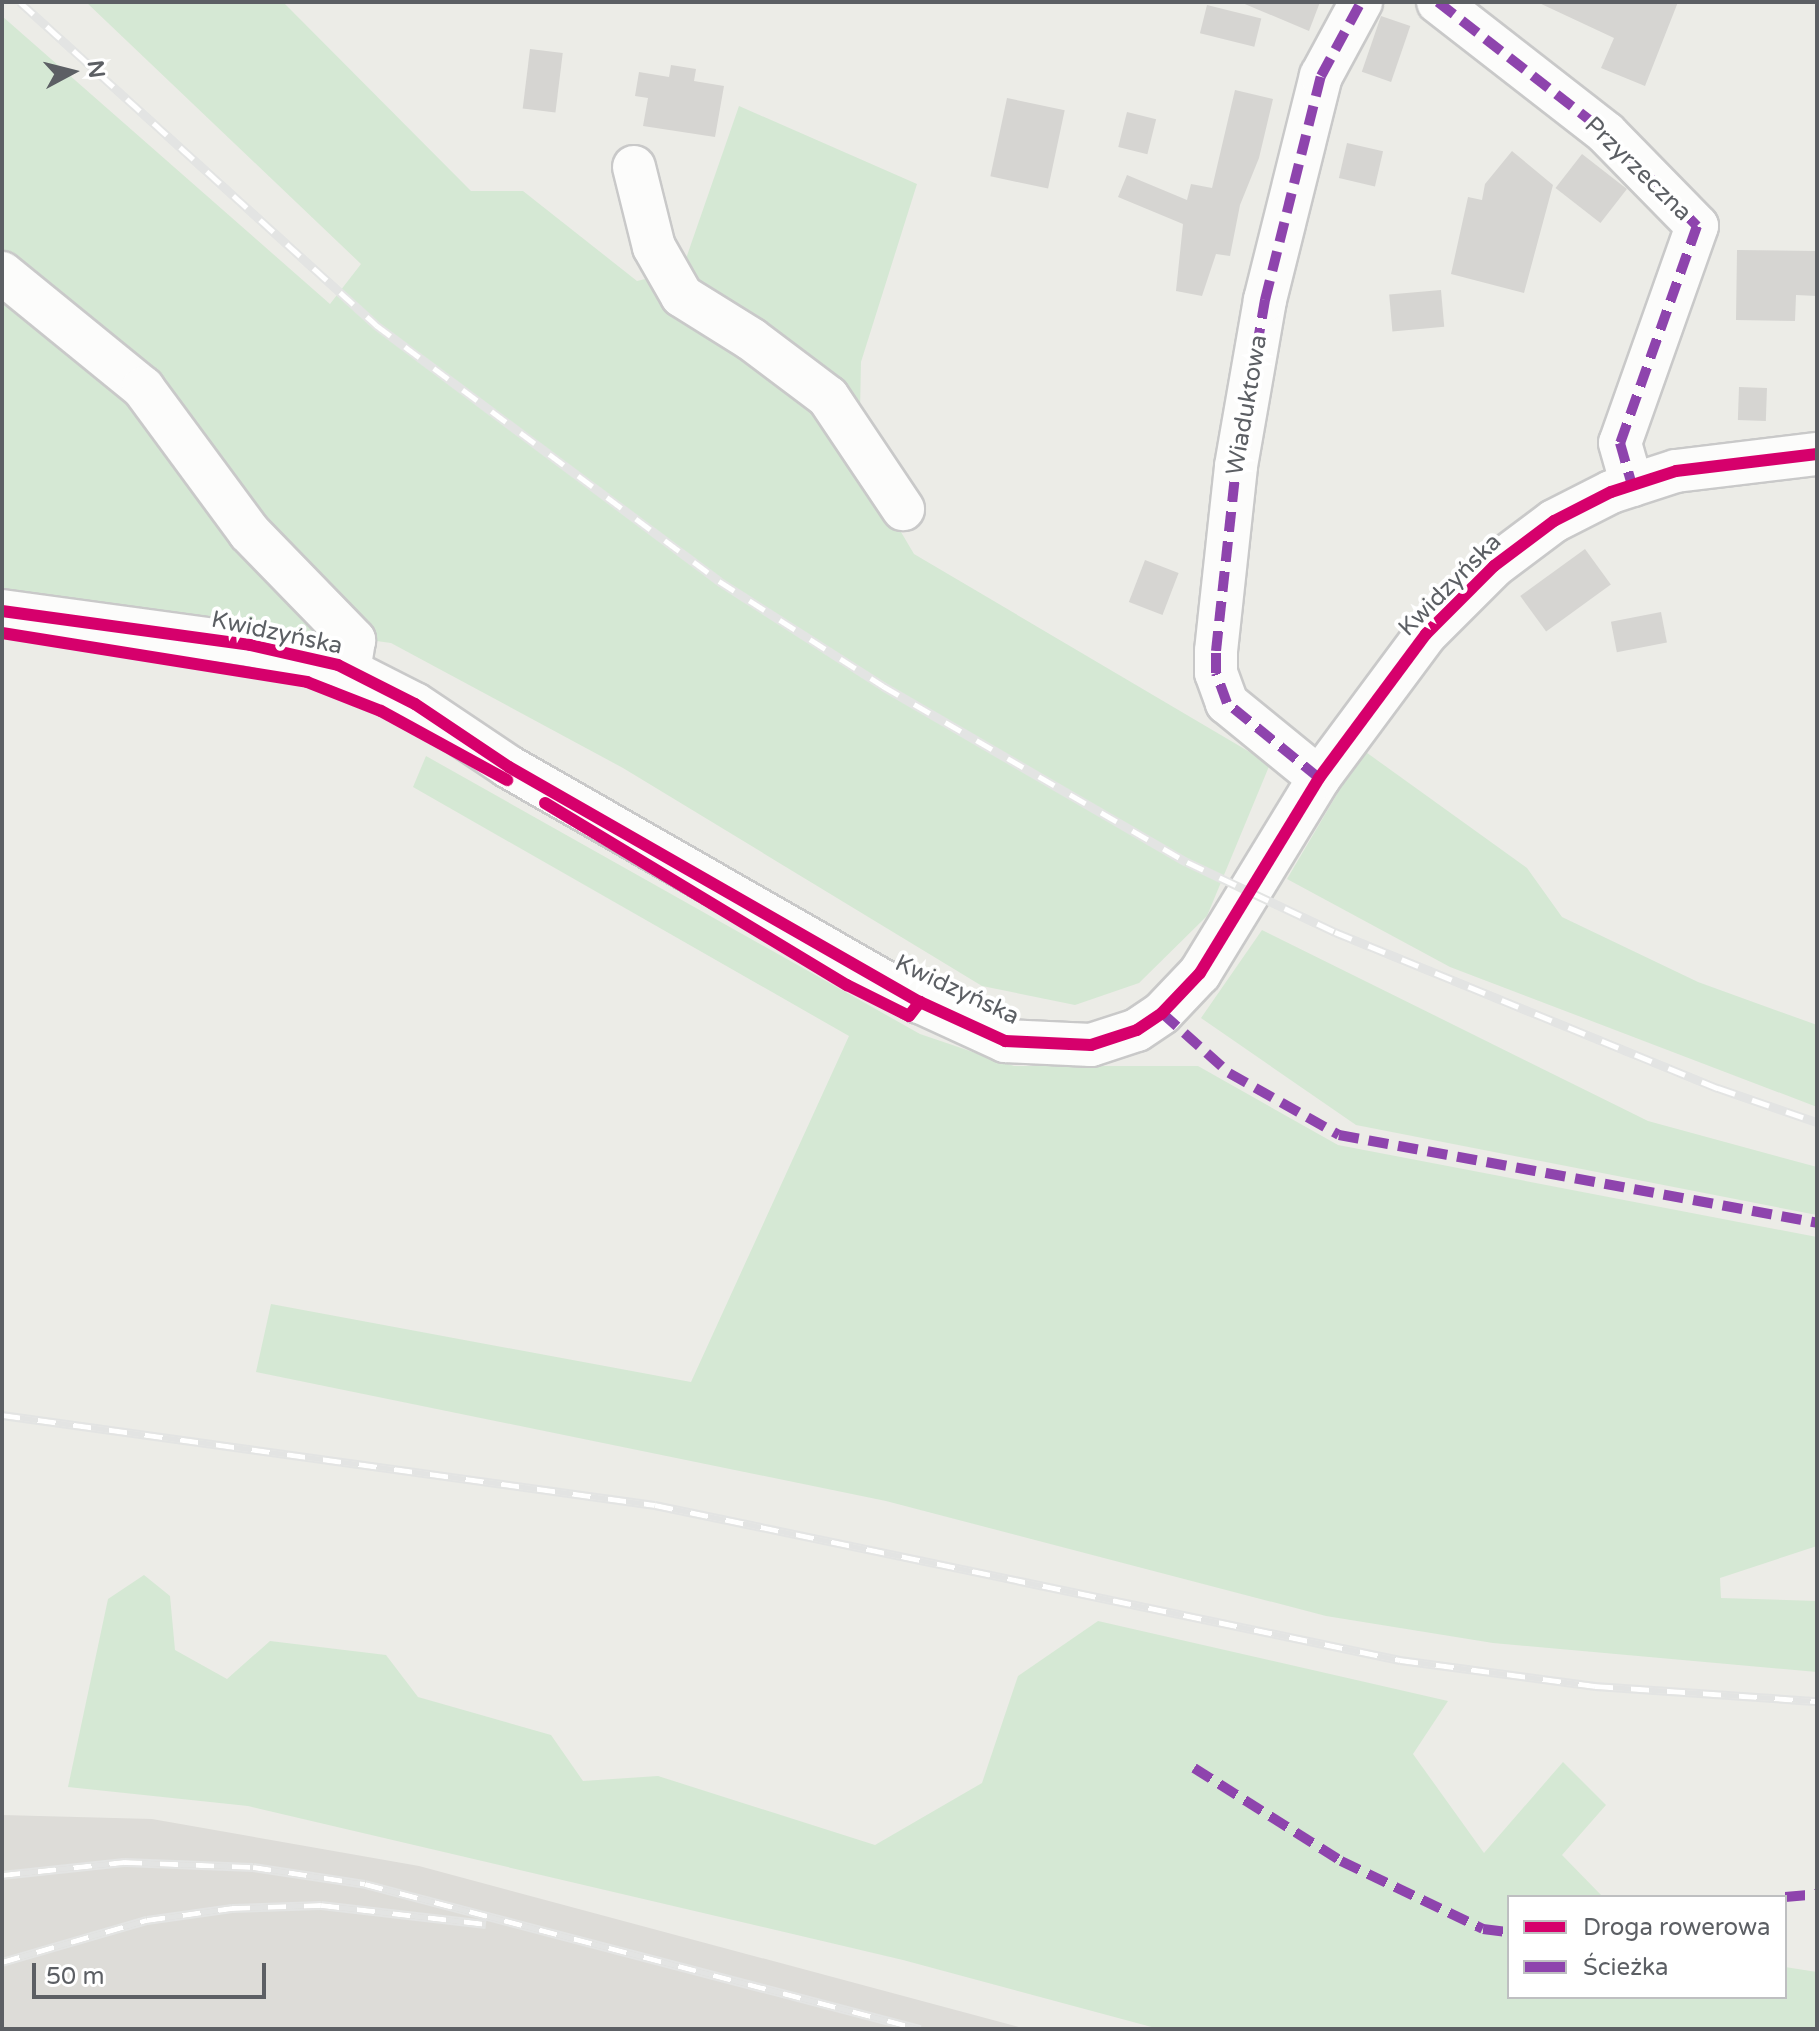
<!DOCTYPE html>
<html>
<head>
<meta charset="utf-8">
<style>
  body { margin:0 }
  #map { position:relative; width:1819px; height:2031px; overflow:hidden; background:#ecece7; font-family:"Varela Round",sans-serif }
  div>[style] { position:absolute }
  [style*='--x'] { left:calc(var(--x)*1px); top:calc(var(--y)*1px); width:calc(var(--w)*1px); rotate:calc(var(--a)*1deg) }
  .industrial>* { inset:0; background:#dddcd8 }
  .green>* { inset:0; background:#d5e8d4 }
  .building>* { inset:0; background:#d6d5d2; transform-origin:0 0 }
  .roads { filter:drop-shadow(2px 0 #c9c9c9) drop-shadow(-2px 0 #c9c9c9) drop-shadow(0 2px #c9c9c9) drop-shadow(0 -2px #c9c9c9) }
  .minor>* { height:42px; margin:-21px; padding:0 21px; transform-origin:21px; border-radius:21px; background:#fcfcfb }
  .rail>* { height:9px; margin-top:-4.5px; transform-origin:0; background:repeating-linear-gradient(90deg,#fff 0 18px,#e3e4e3 0 36px); box-sizing:border-box; border-block:2px solid #e3e4e3 }
  .quiet>* { height:10px; margin-top:-5px; transform-origin:0; background:repeating-linear-gradient(90deg,#8e44ad 0 20px,transparent 0 30px) }
  .cycleway>* { height:12px; margin:-6px; padding:0 6px; transform-origin:6px; border-radius:6px; background:#d6006c }
  span { translate:-50% -50%; white-space:nowrap; text-align:center; line-height:1.15; -webkit-text-stroke:8px #fff; paint-order:stroke }
  .street-label { font-size:24px; color:#5c5f64 }
  .frame { position:absolute; inset:0; border:4px solid #5c5f64; pointer-events:none }
  .legend { position:absolute; left:1507px; top:1895px; width:280px; height:104px; box-sizing:border-box; background:#fff; border:2px solid #bebfc1; margin:0; padding:10px 14px; list-style:none; font-size:24px; color:#5c5f64 }
  .legend li { display:flex; align-items:center; gap:16px; height:40px }
  .legend b { width:40px; border:2px solid #bebfc1 }
  .north { position:absolute; left:32px; top:32px; width:80px; height:80px; -webkit-text-stroke:6px #fff; paint-order:stroke; rotate:83deg; font-size:22px; font-weight:700; line-height:32px; text-align:center; color:#5c5f64 }
  .north::after { content:''; display:block; margin:auto; width:28px; height:36px; background:#5c5f64; clip-path:polygon(50% 0,100% 100%,50% 72%,0 100%) }
  .scale { position:absolute; left:32px; top:1963px; width:234px; height:36px; box-sizing:border-box; border:4px solid #5c5f64; border-top:0; padding-left:10px; font-size:24px; line-height:28px; white-space:nowrap; color:#5c5f64; -webkit-text-stroke:6px #fff; paint-order:stroke }
</style>
</head>
<body>
<div id="map">
  <div class="industrial">
    <div style="clip-path:polygon(2px 1815px,152px 1819px,419px 1866px,1026px 2029px,2px 2029px)"></div>
  </div>
  <div class="green">
    <div style="clip-path:polygon(86px 2px,283px 2px,471px 191px,523px 191px,637px 281px,682px 270px,739px 106px,917px 184px,861px 362px,859px 461px,914px 554px,1270px 764px,1207px 916px,1139px 983px,1075px 1005px,982px 986px,623px 768px,391px 643px,2px 589px,2px 16px,330px 304px,361px 264px)"></div>
    <div style="clip-path:polygon(1363px 750px,1527px 868px,1562px 917px,1698px 982px,1817px 1025px,1817px 1107px,1450px 967px,1287px 879px)"></div>
    <div style="clip-path:polygon(426px 756px,920px 1034px,1014px 1066px,1198px 1066px,1338px 1145px,1817px 1237px,1817px 1546px,1720px 1578px,1721px 1598px,1817px 1601px,1817px 1672px,1493px 1643px,1326px 1616px,886px 1501px,256px 1372px,271px 1304px,691px 1382px,849px 1036px,413px 787px)"></div>
    <div style="clip-path:polygon(1262px 930px,1648px 1121px,1817px 1167px,1817px 1215px,1356px 1125px,1201px 1018px)"></div>
    <div style="clip-path:polygon(144px 1575px,170px 1596px,175px 1650px,227px 1679px,270px 1641px,386px 1655px,418px 1697px,551px 1735px,583px 1781px,658px 1776px,875px 1845px,982px 1783px,1018px 1676px,1098px 1621px,1448px 1701px,1413px 1754px,1484px 1853px,1563px 1762px,1606px 1805px,1562px 1855px,1602px 1896px,1509px 1897px,1509px 1997px,1785px 1997px,1785px 1967px,1817px 1972px,1817px 2029px,1159px 2029px,903px 1960px,248px 1806px,68px 1787px,108px 1599px)"></div>
  </div>
  <div class="building">
    <div style="clip-path:polygon(1240px 2px,1320px 2px,1309px 31px)"></div>
    <div style="clip-path:polygon(1537px 2px,1678px 2px,1645px 86px,1601px 68px,1614px 38px)"></div>
    <div style="left:1207px;top:5px;width:56px;height:29px;rotate:14deg"></div>
    <div style="left:1381px;top:16px;width:31px;height:59px;rotate:19deg"></div>
    <div style="left:530px;top:49px;width:33px;height:60px;rotate:7deg"></div>
    <div style="clip-path:polygon(671px 65px,696px 69px,694px 81px,724px 86px,715px 137px,643px 126px,648px 98px,635px 96px,639px 72px,669px 77px)"></div>
    <div style="clip-path:polygon(1235px 90px,1273px 99px,1259px 158px,1240px 205px,1230px 256px,1216px 254px,1202px 296px,1176px 291px,1183px 224px,1118px 197px,1127px 175px,1187px 200px,1191px 184px,1212px 188px)"></div>
    <div style="left:1007px;top:98px;width:59px;height:80px;rotate:12deg"></div>
    <div style="left:1127px;top:112px;width:30px;height:36px;rotate:14deg"></div>
    <div style="left:1347px;top:143px;width:37px;height:36px;rotate:13deg"></div>
    <div style="clip-path:polygon(1512px 151px,1553px 185px,1524px 293px,1451px 274px,1468px 197px,1482px 200px,1485px 184px)"></div>
    <div style="left:1582px;top:154px;width:57px;height:43px;rotate:38deg"></div>
    <div style="clip-path:polygon(1737px 250px,1817px 251px,1817px 296px,1796px 295px,1795px 321px,1736px 320px)"></div>
    <div style="left:1441px;top:290px;width:37px;height:52px;rotate:85deg"></div>
    <div style="left:1739px;top:387px;width:28px;height:33px;rotate:2deg"></div>
    <div style="left:1585px;top:549px;width:44px;height:80px;rotate:54deg"></div>
    <div style="left:1145px;top:560px;width:36px;height:45px;rotate:21deg"></div>
    <div style="left:1661px;top:612px;width:31px;height:51px;rotate:79deg"></div>
  </div>
  <div class="roads">
    <div class="minor">
      <div style="--x:1438;--y:2;--w:213;--a:37.9"></div>
      <div style="--x:1606;--y:133;--w:130;--a:45.6"></div>
      <div style="--x:1697;--y:226;--w:230;--a:109.5"></div>
      <div style="--x:1620;--y:443;--w:44;--a:74.1"></div>
      <div style="--x:634;--y:167;--w:82;--a:76"></div>
      <div style="--x:654;--y:247;--w:56;--a:60.3"></div>
      <div style="--x:682;--y:296;--w:81;--a:31.9"></div>
      <div style="--x:751;--y:339;--w:96;--a:37"></div>
      <div style="--x:828;--y:397;--w:135;--a:56.2"></div>
      <div style="--x:2;--y:273;--w:182;--a:39.2"></div>
      <div style="--x:143;--y:388;--w:179;--a:53.6"></div>
      <div style="--x:249;--y:532;--w:151;--a:45.8"></div>
      <div style="--x:354;--y:640;--w:30;--a:99"></div>
      <div style="--x:2;--y:611;--w:250;--a:7.8"></div>
      <div style="--x:250;--y:645;--w:90;--a:12.8"></div>
      <div style="--x:338;--y:665;--w:86;--a:26.9"></div>
      <div style="--x:415;--y:704;--w:113;--a:33.8"></div>
      <div style="--x:509;--y:767;--w:473;--a:29.8"></div>
      <div style="--x:920;--y:1002;--w:94;--a:24.6"></div>
      <div style="--x:1005;--y:1041;--w:86;--a:2.7"></div>
      <div style="--x:1091;--y:1045;--w:48;--a:-18.1"></div>
      <div style="--x:1137;--y:1030;--w:30;--a:-34"></div>
      <div style="--x:1162;--y:1013;--w:55;--a:-46.5"></div>
      <div style="--x:1200;--y:973;--w:228;--a:-58.6"></div>
      <div style="--x:1319;--y:778;--w:179;--a:-53.4"></div>
      <div style="--x:1426;--y:634;--w:96;--a:-45"></div>
      <div style="--x:1494;--y:566;--w:75;--a:-36.9"></div>
      <div style="--x:1554;--y:521;--w:64;--a:-27"></div>
      <div style="--x:1611;--y:492;--w:68;--a:-17.9"></div>
      <div style="--x:1676;--y:471;--w:142;--a:-6.9"></div>
      <div style="--x:1319;--y:778;--w:119;--a:-140.8"></div>
      <div style="--x:1227;--y:703;--w:32;--a:-110"></div>
      <div style="--x:1216;--y:673;--w:22;--a:-90"></div>
      <div style="--x:1216;--y:651;--w:186;--a:-83.8"></div>
      <div style="--x:1236;--y:466;--w:169;--a:-80.1"></div>
      <div style="--x:1265;--y:300;--w:231;--a:-76"></div>
      <div style="--x:1321;--y:76;--w:84;--a:-61.6"></div>
    </div>
  </div>
  <div class="rail">
    <div style="--x:20;--y:2;--w:481;--a:42.2"></div>
    <div style="--x:376;--y:325;--w:428;--a:36.7"></div>
    <div style="--x:719;--y:581;--w:195;--a:32.6"></div>
    <div style="--x:883;--y:686;--w:351;--a:30.1"></div>
    <div style="--x:1187;--y:862;--w:164;--a:25.3"></div>
    <div style="--x:1335;--y:932;--w:414;--a:22.2"></div>
    <div style="--x:1718;--y:1088;--w:105;--a:19"></div>
    <div style="--x:2;--y:1415;--w:659;--a:7.85"></div>
    <div style="--x:655;--y:1505;--w:761;--a:11.75"></div>
    <div style="--x:1400;--y:1660;--w:197;--a:7.6"></div>
    <div style="--x:1595;--y:1686;--w:223;--a:3.9"></div>
    <div style="--x:2;--y:1875;--w:123;--a:-6.1"></div>
    <div style="--x:124;--y:1862;--w:129;--a:2.2"></div>
    <div style="--x:253;--y:1867;--w:113;--a:8.6"></div>
    <div style="--x:365;--y:1884;--w:574;--a:14.64"></div>
    <div style="--x:2;--y:1962;--w:151;--a:-16.2"></div>
    <div style="--x:147;--y:1920;--w:86;--a:-8"></div>
    <div style="--x:232;--y:1908;--w:89;--a:-1.9"></div>
    <div style="--x:321;--y:1905;--w:166;--a:6.6"></div>
  </div>
  <div class="quiet">
    <div style="--x:1438;--y:2;--w:213;--a:37.9"></div>
    <div style="--x:1606;--y:133;--w:130;--a:45.6"></div>
    <div style="--x:1697;--y:226;--w:230;--a:109.5"></div>
    <div style="--x:1620;--y:443;--w:44;--a:74.1"></div>
    <div style="--x:1319;--y:778;--w:119;--a:-140.8"></div>
    <div style="--x:1227;--y:703;--w:32;--a:-110"></div>
    <div style="--x:1216;--y:673;--w:22;--a:-90"></div>
    <div style="--x:1216;--y:651;--w:186;--a:-83.8"></div>
    <div style="--x:1236;--y:466;--w:169;--a:-80.1"></div>
    <div style="--x:1265;--y:300;--w:231;--a:-76"></div>
    <div style="--x:1321;--y:76;--w:84;--a:-61.6"></div>
    <div style="--x:1162;--y:1013;--w:90;--a:41.8"></div>
    <div style="--x:1229;--y:1073;--w:126;--a:29.4"></div>
    <div style="--x:1339;--y:1135;--w:486;--a:10.4"></div>
    <div style="--x:1194;--y:1768;--w:174;--a:32.3"></div>
    <div style="--x:1341;--y:1861;--w:157;--a:25.6"></div>
    <div style="--x:1483;--y:1929;--w:26;--a:7"></div>
    <div style="--x:1785;--y:1897;--w:32;--a:-5"></div>
  </div>
  <div class="cycleway">
    <div style="--x:2;--y:611;--w:250;--a:7.8"></div>
    <div style="--x:250;--y:645;--w:90;--a:12.8"></div>
    <div style="--x:338;--y:665;--w:86;--a:26.9"></div>
    <div style="--x:415;--y:704;--w:113;--a:33.8"></div>
    <div style="--x:509;--y:767;--w:473;--a:29.8"></div>
    <div style="--x:920;--y:1002;--w:94;--a:24.6"></div>
    <div style="--x:1005;--y:1041;--w:86;--a:2.7"></div>
    <div style="--x:1091;--y:1045;--w:48;--a:-18.1"></div>
    <div style="--x:1137;--y:1030;--w:30;--a:-34"></div>
    <div style="--x:1162;--y:1013;--w:55;--a:-46.5"></div>
    <div style="--x:1200;--y:973;--w:228;--a:-58.6"></div>
    <div style="--x:1319;--y:778;--w:179;--a:-53.4"></div>
    <div style="--x:1426;--y:634;--w:96;--a:-45"></div>
    <div style="--x:1494;--y:566;--w:75;--a:-36.9"></div>
    <div style="--x:1554;--y:521;--w:64;--a:-27"></div>
    <div style="--x:1611;--y:492;--w:68;--a:-17.9"></div>
    <div style="--x:1676;--y:471;--w:142;--a:-6.9"></div>
    <div style="--x:2;--y:633;--w:309;--a:9.1"></div>
    <div style="--x:307;--y:682;--w:79;--a:21.4"></div>
    <div style="--x:381;--y:711;--w:144;--a:28.7"></div>
    <div style="--x:545;--y:803;--w:353;--a:31.1"></div>
    <div style="--x:847;--y:985;--w:69;--a:26.6"></div>
    <div style="--x:909;--y:1016;--w:18;--a:-52"></div>
  </div>
  <div class="street-label">
    <span style="left:1638px;top:169px;rotate:44deg">Przyrzeczna</span>
    <span style="left:1247px;top:405px;rotate:-80deg">Wiaduktowa</span>
    <span style="left:1450px;top:585px;rotate:-45deg">Kwidzyńska</span>
    <span style="left:277px;top:633px;rotate:12deg">Kwidzyńska</span>
    <span style="left:957px;top:990px;rotate:25deg">Kwidzyńska</span>
  </div>
  <div class="frame"></div>
  <ul class="legend">
  <li><b style="height:10px;background:#d6006c"></b>Droga rowerowa</li>
  <li><b style="height:10px;background:#8e44ad"></b>Ścieżka</li>
  </ul>
  <div class="north">N</div>
  <div class="scale">50 m</div>
</div>
</body>
</html>
